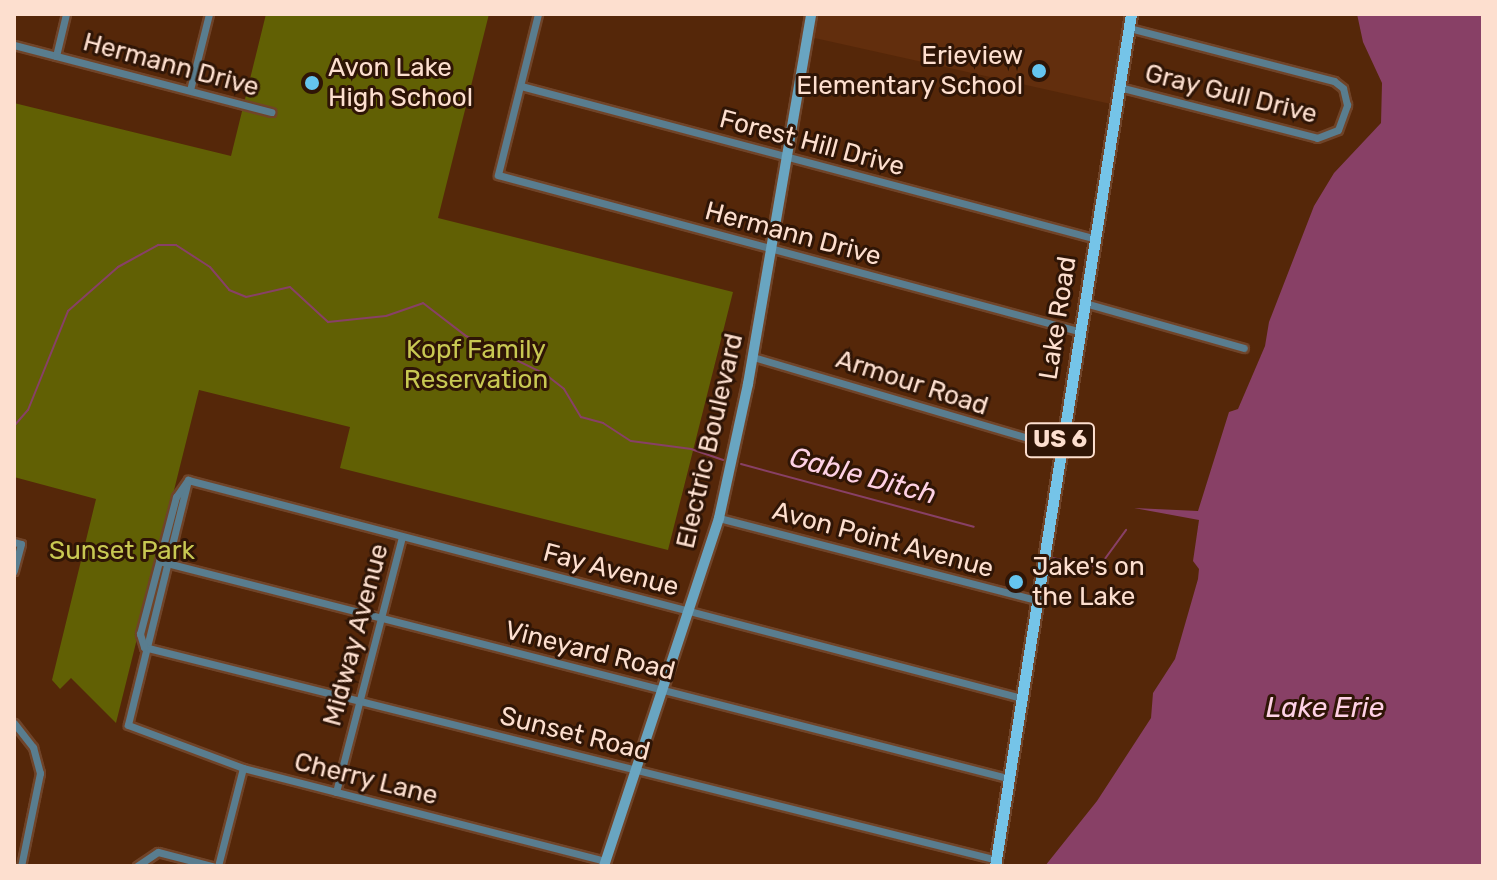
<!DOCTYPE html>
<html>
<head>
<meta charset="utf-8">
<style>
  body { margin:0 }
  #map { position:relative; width:1497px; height:880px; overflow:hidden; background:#552709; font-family:Rubik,sans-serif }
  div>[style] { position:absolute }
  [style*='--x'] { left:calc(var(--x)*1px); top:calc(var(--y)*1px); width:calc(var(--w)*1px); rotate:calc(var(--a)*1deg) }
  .built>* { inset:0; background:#622e0d }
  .green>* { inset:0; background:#616004 }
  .water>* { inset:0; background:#884066 }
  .stream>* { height:2px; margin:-1px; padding:0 1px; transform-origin:1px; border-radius:1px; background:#884066 }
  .roads { filter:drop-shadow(2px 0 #704429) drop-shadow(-2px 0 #704429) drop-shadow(0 2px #704429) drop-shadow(0 -2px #704429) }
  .street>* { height:7px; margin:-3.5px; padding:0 3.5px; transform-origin:3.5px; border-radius:3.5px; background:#597d8f }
  .secondary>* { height:10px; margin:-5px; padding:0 5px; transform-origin:5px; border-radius:5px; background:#69a5c1 }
  .primary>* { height:11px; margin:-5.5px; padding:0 5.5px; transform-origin:5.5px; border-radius:5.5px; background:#75c4e8 }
  .dots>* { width:22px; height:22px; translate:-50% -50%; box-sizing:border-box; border:4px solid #2f1506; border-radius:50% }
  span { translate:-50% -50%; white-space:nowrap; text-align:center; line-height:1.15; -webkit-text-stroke:6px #2f1506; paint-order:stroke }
  .shield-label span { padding:2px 6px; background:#2f1506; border:2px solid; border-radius:6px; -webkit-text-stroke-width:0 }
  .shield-label { font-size:24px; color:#fddfcf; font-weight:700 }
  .poi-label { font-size:26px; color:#fddfcf }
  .right { translate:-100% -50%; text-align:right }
  .left { translate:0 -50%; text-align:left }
  .street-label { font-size:26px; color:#fddfcf }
  .park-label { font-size:26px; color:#c8c852 }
  .water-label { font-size:28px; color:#fed1e5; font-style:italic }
  .frame { position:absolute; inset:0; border:16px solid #fddfcf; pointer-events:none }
</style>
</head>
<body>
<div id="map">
  <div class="built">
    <div style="clip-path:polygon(814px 14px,1126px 14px,1111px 104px,810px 37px)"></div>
  </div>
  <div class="green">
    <div style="clip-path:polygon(266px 14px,489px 14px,438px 218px,733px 292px,668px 550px,340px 468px,350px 427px,199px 390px,116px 723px,71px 678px,60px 689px,52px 680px,96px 499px,14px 477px,14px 103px,231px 156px)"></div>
  </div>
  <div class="water">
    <div style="clip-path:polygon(1357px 14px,1483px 14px,1483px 866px,1045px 866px,1097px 801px,1151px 718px,1153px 693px,1175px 659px,1198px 579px,1199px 569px,1193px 561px,1199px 520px,1134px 508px,1198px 511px,1229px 412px,1238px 409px,1265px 346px,1269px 322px,1314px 206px,1334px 173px,1381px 123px,1382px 83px,1363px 42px)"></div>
  </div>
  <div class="stream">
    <div style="--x:14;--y:426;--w:21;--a:-49"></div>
    <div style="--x:28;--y:410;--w:107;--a:-68"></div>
    <div style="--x:68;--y:311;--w:67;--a:-41.3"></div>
    <div style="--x:118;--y:267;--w:46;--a:-28.8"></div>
    <div style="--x:158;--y:245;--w:18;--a:0"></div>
    <div style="--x:176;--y:245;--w:40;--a:32.9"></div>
    <div style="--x:210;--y:267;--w:30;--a:50"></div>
    <div style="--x:229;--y:290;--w:18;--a:22"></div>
    <div style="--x:246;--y:297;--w:45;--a:-12.8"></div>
    <div style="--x:290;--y:287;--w:52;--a:42.6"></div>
    <div style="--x:328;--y:322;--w:58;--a:-5.9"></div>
    <div style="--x:386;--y:316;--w:39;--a:-19"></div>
    <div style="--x:423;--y:303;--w:54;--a:37.5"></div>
    <div style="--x:466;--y:336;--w:88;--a:25.7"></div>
    <div style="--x:545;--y:374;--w:24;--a:38"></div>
    <div style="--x:564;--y:389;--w:33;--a:59"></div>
    <div style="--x:581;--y:417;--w:23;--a:15"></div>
    <div style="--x:603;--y:423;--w:33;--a:33"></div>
    <div style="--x:631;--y:441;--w:61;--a:7.6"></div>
    <div style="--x:691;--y:449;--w:34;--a:19"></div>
    <div style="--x:741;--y:464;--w:241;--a:15.1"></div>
    <div style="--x:1052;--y:558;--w:48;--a:10.8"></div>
    <div style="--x:1099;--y:567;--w:46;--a:-53.9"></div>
  </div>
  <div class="roads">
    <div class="street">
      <div style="--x:538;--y:14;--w:166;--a:104"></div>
      <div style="--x:498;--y:175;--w:601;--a:15.05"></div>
      <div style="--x:14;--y:45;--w:266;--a:14.6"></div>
      <div style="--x:56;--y:56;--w:43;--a:-76.6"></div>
      <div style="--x:521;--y:86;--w:592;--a:14.88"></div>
      <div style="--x:1119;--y:87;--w:204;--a:14.4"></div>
      <div style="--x:1317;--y:138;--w:22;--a:-21"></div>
      <div style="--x:1338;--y:130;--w:27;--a:-70"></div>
      <div style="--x:1347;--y:105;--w:17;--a:-103"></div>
      <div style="--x:1343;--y:88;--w:11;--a:-142"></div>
      <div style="--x:1334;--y:81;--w:212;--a:-165.5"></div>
      <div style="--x:190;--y:90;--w:78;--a:-76"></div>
      <div style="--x:1085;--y:303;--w:165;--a:15.8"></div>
      <div style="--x:753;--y:357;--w:319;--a:16.4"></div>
      <div style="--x:188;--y:480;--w:862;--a:14.65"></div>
      <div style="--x:188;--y:480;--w:252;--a:103.8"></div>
      <div style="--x:128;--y:725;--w:123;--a:20.5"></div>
      <div style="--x:243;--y:768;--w:374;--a:14.4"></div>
      <div style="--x:719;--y:518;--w:327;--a:14.5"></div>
      <div style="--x:14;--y:542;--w:7;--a:16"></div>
      <div style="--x:21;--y:544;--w:28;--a:105"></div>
      <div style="--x:159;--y:561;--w:879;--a:14.35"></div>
      <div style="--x:144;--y:647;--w:879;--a:14.02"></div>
      <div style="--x:144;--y:647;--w:14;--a:-107"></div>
      <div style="--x:140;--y:634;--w:142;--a:-75.3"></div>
      <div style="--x:176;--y:497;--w:21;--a:-55"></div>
      <div style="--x:14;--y:723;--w:31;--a:52"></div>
      <div style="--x:33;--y:747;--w:27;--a:75"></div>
      <div style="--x:40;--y:773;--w:95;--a:101.5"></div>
      <div style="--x:336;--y:792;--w:264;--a:-75.5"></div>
      <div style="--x:137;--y:866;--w:25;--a:-34"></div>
      <div style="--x:158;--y:852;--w:56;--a:14.5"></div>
      <div style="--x:218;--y:866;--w:101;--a:-75.7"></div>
    </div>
    <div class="secondary">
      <div style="--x:604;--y:866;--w:367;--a:-71.7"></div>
      <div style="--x:719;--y:518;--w:137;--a:-77.8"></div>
      <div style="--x:748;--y:384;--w:375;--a:-80.3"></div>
    </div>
    <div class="primary">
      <div style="--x:995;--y:866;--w:863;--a:-80.93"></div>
    </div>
  </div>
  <div class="dots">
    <div style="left:1039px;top:71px;background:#65c5ef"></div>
    <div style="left:312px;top:83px;background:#65c5ef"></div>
    <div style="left:1016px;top:582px;background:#65c5ef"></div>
  </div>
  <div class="shield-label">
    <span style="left:1060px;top:440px">US 6</span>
  </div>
  <div class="poi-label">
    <span class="right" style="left:1023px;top:71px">Erieview<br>Elementary School</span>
    <span class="left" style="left:328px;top:83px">Avon Lake<br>High School</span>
    <span class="left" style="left:1032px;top:582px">Jake's on<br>the Lake</span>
  </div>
  <div class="street-label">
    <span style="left:171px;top:65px;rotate:15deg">Hermann Drive</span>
    <span style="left:1231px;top:94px;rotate:14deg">Gray Gull Drive</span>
    <span style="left:812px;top:143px;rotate:15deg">Forest Hill Drive</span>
    <span style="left:793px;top:234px;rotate:15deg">Hermann Drive</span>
    <span style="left:1058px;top:318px;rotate:-81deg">Lake Road</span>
    <span style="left:912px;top:383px;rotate:18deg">Armour Road</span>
    <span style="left:710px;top:441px;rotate:-77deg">Electric Boulevard</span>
    <span style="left:883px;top:540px;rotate:15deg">Avon Point Avenue</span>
    <span style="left:611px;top:570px;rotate:15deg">Fay Avenue</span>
    <span style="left:356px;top:635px;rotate:-75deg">Midway Avenue</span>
    <span style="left:590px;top:651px;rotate:14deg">Vineyard Road</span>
    <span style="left:575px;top:734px;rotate:14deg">Sunset Road</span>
    <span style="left:366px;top:779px;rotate:14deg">Cherry Lane</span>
  </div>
  <div class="park-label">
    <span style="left:476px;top:365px">Kopf Family<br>Reservation</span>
    <span style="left:122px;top:551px">Sunset Park</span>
  </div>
  <div class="water-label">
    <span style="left:863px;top:476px;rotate:15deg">Gable Ditch</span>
    <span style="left:1325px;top:708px">Lake Erie</span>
  </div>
  <div class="frame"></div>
</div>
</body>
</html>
